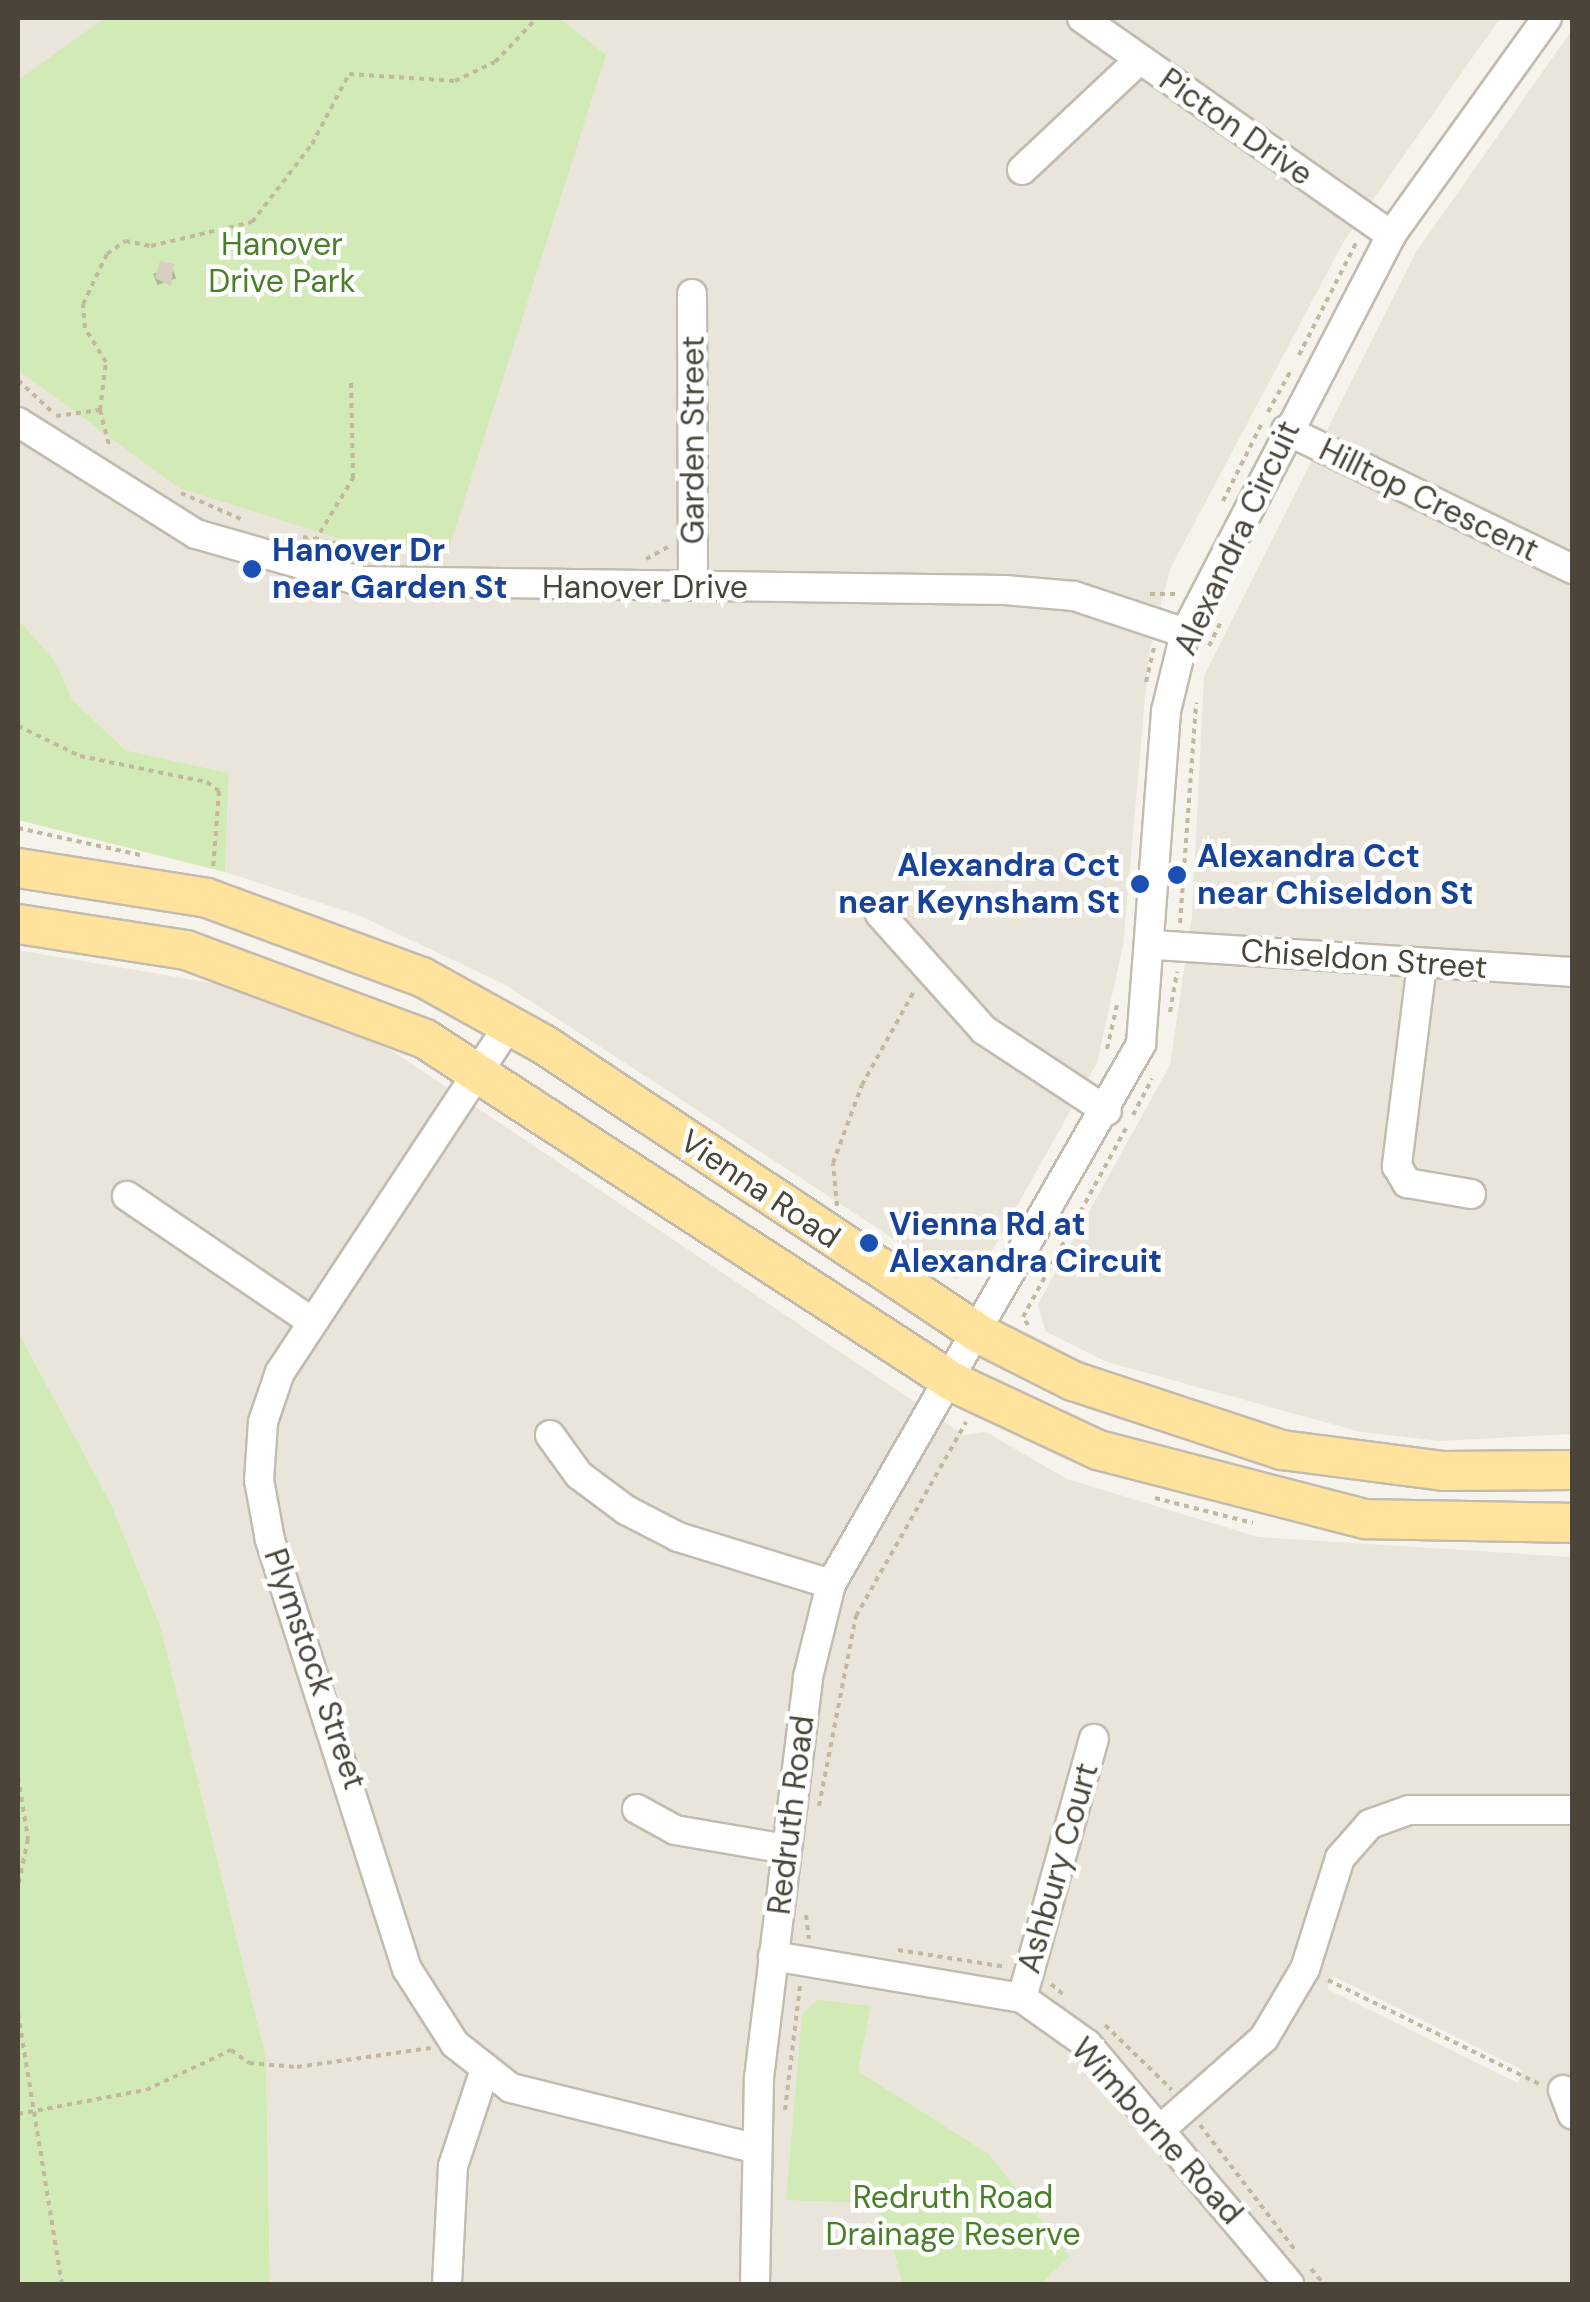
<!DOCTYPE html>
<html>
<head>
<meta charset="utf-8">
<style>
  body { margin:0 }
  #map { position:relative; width:1590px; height:2302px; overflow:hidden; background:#f6f3ec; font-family:"DM Sans",sans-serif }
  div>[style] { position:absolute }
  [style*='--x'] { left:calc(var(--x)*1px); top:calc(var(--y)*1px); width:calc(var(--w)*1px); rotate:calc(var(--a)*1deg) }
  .residential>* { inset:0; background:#eae5da }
  .green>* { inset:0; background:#d2eab5 }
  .shadow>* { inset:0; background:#0003; transform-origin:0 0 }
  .building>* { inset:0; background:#d8cfc1 }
  .path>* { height:4px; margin-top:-2px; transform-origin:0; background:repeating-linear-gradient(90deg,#c4b79f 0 5px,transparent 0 10px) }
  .roads { filter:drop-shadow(2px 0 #c2bbae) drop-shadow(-2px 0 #c2bbae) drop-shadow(0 2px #c2bbae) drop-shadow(0 -2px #c2bbae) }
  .minor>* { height:28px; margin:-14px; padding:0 14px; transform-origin:14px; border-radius:14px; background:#fff }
  .major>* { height:38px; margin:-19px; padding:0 19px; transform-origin:19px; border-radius:19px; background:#ffe39c }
  .dots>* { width:28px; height:28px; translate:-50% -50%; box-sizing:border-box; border:5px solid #fff; border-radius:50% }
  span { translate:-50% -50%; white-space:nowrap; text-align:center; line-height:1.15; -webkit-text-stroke:9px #fff; paint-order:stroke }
  .street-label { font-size:32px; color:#4b4439 }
  .park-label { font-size:32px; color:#4a7f2a }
  .transit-label { font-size:32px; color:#164399; font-weight:700 }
  .left { translate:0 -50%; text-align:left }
  .right { translate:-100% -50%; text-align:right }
  .frame { position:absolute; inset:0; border:20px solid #4b4439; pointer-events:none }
</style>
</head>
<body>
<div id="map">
  <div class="residential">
    <div style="clip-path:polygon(18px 18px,1500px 18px,1344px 241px,1170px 569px,1149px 654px,1123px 946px,1097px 1063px,983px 1267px,955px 1279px,506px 985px,358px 915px,225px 872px,229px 773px,125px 750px,72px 699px,55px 661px,18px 619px)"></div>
    <div style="clip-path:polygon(1572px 30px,1572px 1434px,1440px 1441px,1361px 1432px,1107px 1362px,1045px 1331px,1038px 1304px,1170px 1065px,1192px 916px,1204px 676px,1416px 252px)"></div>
    <div style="clip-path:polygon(evenodd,18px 950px,241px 988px,391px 1050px,964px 1435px,986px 1432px,1067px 1479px,1258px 1537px,1572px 1557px,1572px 2284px,1041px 2284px,1070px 2256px,989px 2154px,858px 2071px,786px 2199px,865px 2203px,886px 2219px,902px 2284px,270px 2284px,266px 2058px,160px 1625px,111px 1504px,18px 1332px,18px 950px,1333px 1976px,1523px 2070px,1518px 2083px,1327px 1989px,1333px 1976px)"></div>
  </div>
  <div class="green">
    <div style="clip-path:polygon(105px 18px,559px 18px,606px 55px,448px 551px,360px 545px,179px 488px,18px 370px,18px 80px)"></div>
    <div style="clip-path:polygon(18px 619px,55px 661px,72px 699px,125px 750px,229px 773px,225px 872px,18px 820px)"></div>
    <div style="clip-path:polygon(18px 1332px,111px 1504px,160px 1625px,266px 2058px,270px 2284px,18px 2284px)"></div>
    <div style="clip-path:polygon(817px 2000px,871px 2006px,858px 2071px,989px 2154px,1070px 2256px,1041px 2284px,902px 2284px,886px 2219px,865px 2203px,786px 2200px,802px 2014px)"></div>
  </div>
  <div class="shadow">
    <div style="left:172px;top:267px;width:12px;height:20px;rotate:70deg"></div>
  </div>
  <div class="building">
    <div style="clip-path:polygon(160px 261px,174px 264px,171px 286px,155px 278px)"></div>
  </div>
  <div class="path">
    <div style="--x:1299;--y:355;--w:130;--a:-63"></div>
    <div style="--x:18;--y:380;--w:45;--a:43.2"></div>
    <div style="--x:100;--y:410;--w:40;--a:75.6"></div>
    <div style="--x:1268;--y:412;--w:46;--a:-61.2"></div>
    <div style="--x:56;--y:416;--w:44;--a:-7.8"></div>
    <div style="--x:100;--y:410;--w:48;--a:-82.9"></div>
    <div style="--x:106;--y:362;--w:40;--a:-122"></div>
    <div style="--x:85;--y:328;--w:24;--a:-95"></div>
    <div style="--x:83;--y:304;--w:55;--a:-64.4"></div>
    <div style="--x:107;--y:254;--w:22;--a:-36"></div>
    <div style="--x:125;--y:241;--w:26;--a:11"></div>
    <div style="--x:151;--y:246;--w:104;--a:-13.4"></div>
    <div style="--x:252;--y:222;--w:98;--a:-52.4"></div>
    <div style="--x:312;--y:144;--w:79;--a:-62.1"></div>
    <div style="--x:349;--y:74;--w:106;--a:3.8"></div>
    <div style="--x:455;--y:81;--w:44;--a:-25.4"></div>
    <div style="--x:495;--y:62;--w:61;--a:-46.3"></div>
    <div style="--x:181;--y:493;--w:65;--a:23.4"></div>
    <div style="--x:1223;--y:501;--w:85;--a:-63.4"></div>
    <div style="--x:303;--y:537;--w:96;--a:10.8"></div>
    <div style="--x:315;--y:541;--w:74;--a:-58.9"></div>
    <div style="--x:353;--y:478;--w:95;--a:-91.2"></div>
    <div style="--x:646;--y:559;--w:25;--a:-29"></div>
    <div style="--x:1150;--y:594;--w:26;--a:0"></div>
    <div style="--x:1209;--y:646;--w:25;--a:-64"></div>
    <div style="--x:1146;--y:682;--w:36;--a:-77"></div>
    <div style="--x:18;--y:726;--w:69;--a:25.8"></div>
    <div style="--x:80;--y:756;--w:130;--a:11.6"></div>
    <div style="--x:207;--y:782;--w:15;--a:37"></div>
    <div style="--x:219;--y:791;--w:78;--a:94.4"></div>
    <div style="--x:18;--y:828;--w:125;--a:12.5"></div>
    <div style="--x:1180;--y:923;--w:221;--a:-85.8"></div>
    <div style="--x:1170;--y:1012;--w:41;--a:-80.1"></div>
    <div style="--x:1107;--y:1049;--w:45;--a:-77.2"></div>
    <div style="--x:1133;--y:1115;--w:41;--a:-62.2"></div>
    <div style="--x:837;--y:1206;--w:43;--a:-95.3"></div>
    <div style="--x:833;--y:1163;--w:83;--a:-69.6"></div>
    <div style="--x:862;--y:1085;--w:107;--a:-61"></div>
    <div style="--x:1028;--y:1325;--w:9;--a:-122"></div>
    <div style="--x:1023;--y:1317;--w:215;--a:-61.4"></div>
    <div style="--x:1155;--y:1498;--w:101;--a:14.3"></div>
    <div style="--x:18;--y:1777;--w:63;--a:80.8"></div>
    <div style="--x:28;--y:1839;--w:49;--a:101.8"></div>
    <div style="--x:819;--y:1806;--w:194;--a:-79"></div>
    <div style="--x:856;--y:1616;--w:223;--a:-60.4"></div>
    <div style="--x:806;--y:1915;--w:24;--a:83"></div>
    <div style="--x:898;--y:1950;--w:110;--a:8.9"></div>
    <div style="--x:1328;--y:1980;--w:235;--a:26.2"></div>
    <div style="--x:1051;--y:1984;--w:18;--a:41"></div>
    <div style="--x:18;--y:2013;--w:275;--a:80.8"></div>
    <div style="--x:1105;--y:2025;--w:93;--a:44.1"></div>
    <div style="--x:785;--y:2110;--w:125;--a:-83.1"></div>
    <div style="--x:18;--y:2114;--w:130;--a:-10.6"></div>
    <div style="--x:146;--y:2090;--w:94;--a:-25.2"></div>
    <div style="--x:231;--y:2050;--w:22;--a:36"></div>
    <div style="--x:249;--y:2063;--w:48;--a:4.8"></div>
    <div style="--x:297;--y:2067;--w:135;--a:-8.1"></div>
    <div style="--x:1200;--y:2125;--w:157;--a:52.8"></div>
    <div style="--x:1311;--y:2269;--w:20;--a:49"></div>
  </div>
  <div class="roads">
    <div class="minor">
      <div style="--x:1082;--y:18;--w:378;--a:35.1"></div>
      <div style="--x:1022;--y:170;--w:161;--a:-43.2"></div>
      <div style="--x:692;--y:294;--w:292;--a:89.8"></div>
      <div style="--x:18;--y:422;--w:210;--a:32.2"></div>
      <div style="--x:196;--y:534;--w:171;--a:16"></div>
      <div style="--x:360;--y:581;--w:645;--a:0.8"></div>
      <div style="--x:1005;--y:590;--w:69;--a:5"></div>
      <div style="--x:1074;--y:596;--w:117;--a:18.4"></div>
      <div style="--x:1286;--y:430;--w:318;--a:25.9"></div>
      <div style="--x:880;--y:914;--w:156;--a:48.1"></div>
      <div style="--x:984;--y:1030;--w:147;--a:33.4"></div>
      <div style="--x:1155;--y:945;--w:418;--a:3.7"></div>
      <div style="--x:1422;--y:964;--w:204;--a:97.1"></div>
      <div style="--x:1397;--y:1166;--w:20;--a:60"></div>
      <div style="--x:1407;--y:1183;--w:65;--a:9.8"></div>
      <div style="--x:509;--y:1025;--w:416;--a:123.4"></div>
      <div style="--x:280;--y:1372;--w:53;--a:108.8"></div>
      <div style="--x:263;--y:1422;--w:58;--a:93.9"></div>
      <div style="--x:259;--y:1480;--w:61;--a:79.6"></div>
      <div style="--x:270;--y:1540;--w:450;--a:72.3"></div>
      <div style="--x:407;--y:1969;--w:89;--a:57.4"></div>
      <div style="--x:455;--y:2044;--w:71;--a:38.2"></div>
      <div style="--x:511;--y:2088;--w:249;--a:13.9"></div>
      <div style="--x:127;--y:1196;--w:219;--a:34.2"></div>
      <div style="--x:550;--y:1435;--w:49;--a:54.1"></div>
      <div style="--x:579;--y:1475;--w:59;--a:36.7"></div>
      <div style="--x:626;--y:1510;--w:59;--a:27.4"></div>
      <div style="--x:678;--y:1537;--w:160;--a:17.1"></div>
      <div style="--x:637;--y:1809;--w:43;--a:28.9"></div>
      <div style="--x:675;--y:1830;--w:113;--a:9.7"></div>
      <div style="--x:773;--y:1956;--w:253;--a:9.6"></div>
      <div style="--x:1022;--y:1998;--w:80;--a:35.3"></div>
      <div style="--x:1087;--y:2044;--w:314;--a:49.9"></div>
      <div style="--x:1022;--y:1998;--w:269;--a:-74.5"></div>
      <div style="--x:1563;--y:2090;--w:26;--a:69"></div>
      <div style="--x:1162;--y:2128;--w:136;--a:-41.4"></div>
      <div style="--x:1264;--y:2038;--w:80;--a:-59.3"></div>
      <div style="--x:1305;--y:1969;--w:116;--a:-72.5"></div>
      <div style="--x:1340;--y:1858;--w:45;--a:-48.6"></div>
      <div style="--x:1370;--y:1824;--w:41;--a:-19.7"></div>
      <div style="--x:1409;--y:1810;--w:163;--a:0"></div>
      <div style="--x:447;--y:2284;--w:118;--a:-87.1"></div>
      <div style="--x:453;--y:2166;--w:102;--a:-71.7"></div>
      <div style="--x:755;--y:2284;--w:206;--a:-88.9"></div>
      <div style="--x:759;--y:2078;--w:404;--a:-83"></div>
      <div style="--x:808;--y:1677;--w:96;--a:-76.1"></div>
      <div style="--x:831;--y:1584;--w:623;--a:-60.14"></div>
      <div style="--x:1141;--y:1044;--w:334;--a:-85.7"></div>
      <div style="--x:1166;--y:711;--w:80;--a:-76.3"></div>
      <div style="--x:1185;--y:633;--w:448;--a:-62.6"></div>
      <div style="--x:1391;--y:235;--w:267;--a:-54.3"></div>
    </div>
    <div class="major">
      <div style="--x:18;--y:868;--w:191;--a:9"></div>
      <div style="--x:207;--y:898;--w:229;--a:20.2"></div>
      <div style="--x:422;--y:977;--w:138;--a:29"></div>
      <div style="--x:543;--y:1044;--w:524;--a:33.57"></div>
      <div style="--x:980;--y:1334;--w:104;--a:26.8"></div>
      <div style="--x:1073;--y:1381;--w:220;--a:18.3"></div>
      <div style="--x:1282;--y:1450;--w:163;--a:7.4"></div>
      <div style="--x:1444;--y:1471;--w:128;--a:-0.4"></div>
      <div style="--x:18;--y:924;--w:170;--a:8.8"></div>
      <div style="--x:186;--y:950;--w:255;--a:20.4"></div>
      <div style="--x:425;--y:1039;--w:630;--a:33.01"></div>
      <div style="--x:953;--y:1382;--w:160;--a:25.1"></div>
      <div style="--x:1098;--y:1450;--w:276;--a:14.5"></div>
      <div style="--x:1365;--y:1519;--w:207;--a:1.1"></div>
    </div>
  </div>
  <div class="dots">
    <div style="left:252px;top:569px;background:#1a4fb4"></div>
    <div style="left:1177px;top:875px;background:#1a4fb4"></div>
    <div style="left:1140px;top:884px;background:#1a4fb4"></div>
    <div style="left:869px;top:1243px;background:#1a4fb4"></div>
  </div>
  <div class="street-label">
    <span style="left:1236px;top:127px;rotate:35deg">Picton Drive</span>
    <span style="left:693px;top:440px;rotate:-90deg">Garden Street</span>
    <span style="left:1429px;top:500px;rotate:26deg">Hilltop Crescent</span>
    <span style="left:1237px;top:538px;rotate:-65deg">Alexandra Circuit</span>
    <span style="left:645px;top:587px">Hanover Drive</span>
    <span style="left:1364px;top:959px;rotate:4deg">Chiseldon Street</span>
    <span style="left:760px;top:1189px;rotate:34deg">Vienna Road</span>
    <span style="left:315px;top:1669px;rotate:71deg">Plymstock Street</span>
    <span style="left:791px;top:1815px;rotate:-83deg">Redruth Road</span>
    <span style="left:1058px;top:1868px;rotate:-74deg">Ashbury Court</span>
    <span style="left:1157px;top:2131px;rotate:48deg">Wimborne Road</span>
  </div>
  <div class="park-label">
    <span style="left:282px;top:263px">Hanover<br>Drive Park</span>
    <span style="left:953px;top:2216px">Redruth Road<br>Drainage Reserve</span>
  </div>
  <div class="transit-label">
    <span class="left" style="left:272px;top:569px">Hanover Dr<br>near Garden St</span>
    <span class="left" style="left:1197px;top:875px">Alexandra Cct<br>near Chiseldon St</span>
    <span class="right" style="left:1120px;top:884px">Alexandra Cct<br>near Keynsham St</span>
    <span class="left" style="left:889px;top:1243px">Vienna Rd at<br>Alexandra Circuit</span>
  </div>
  <div class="frame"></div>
</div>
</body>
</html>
